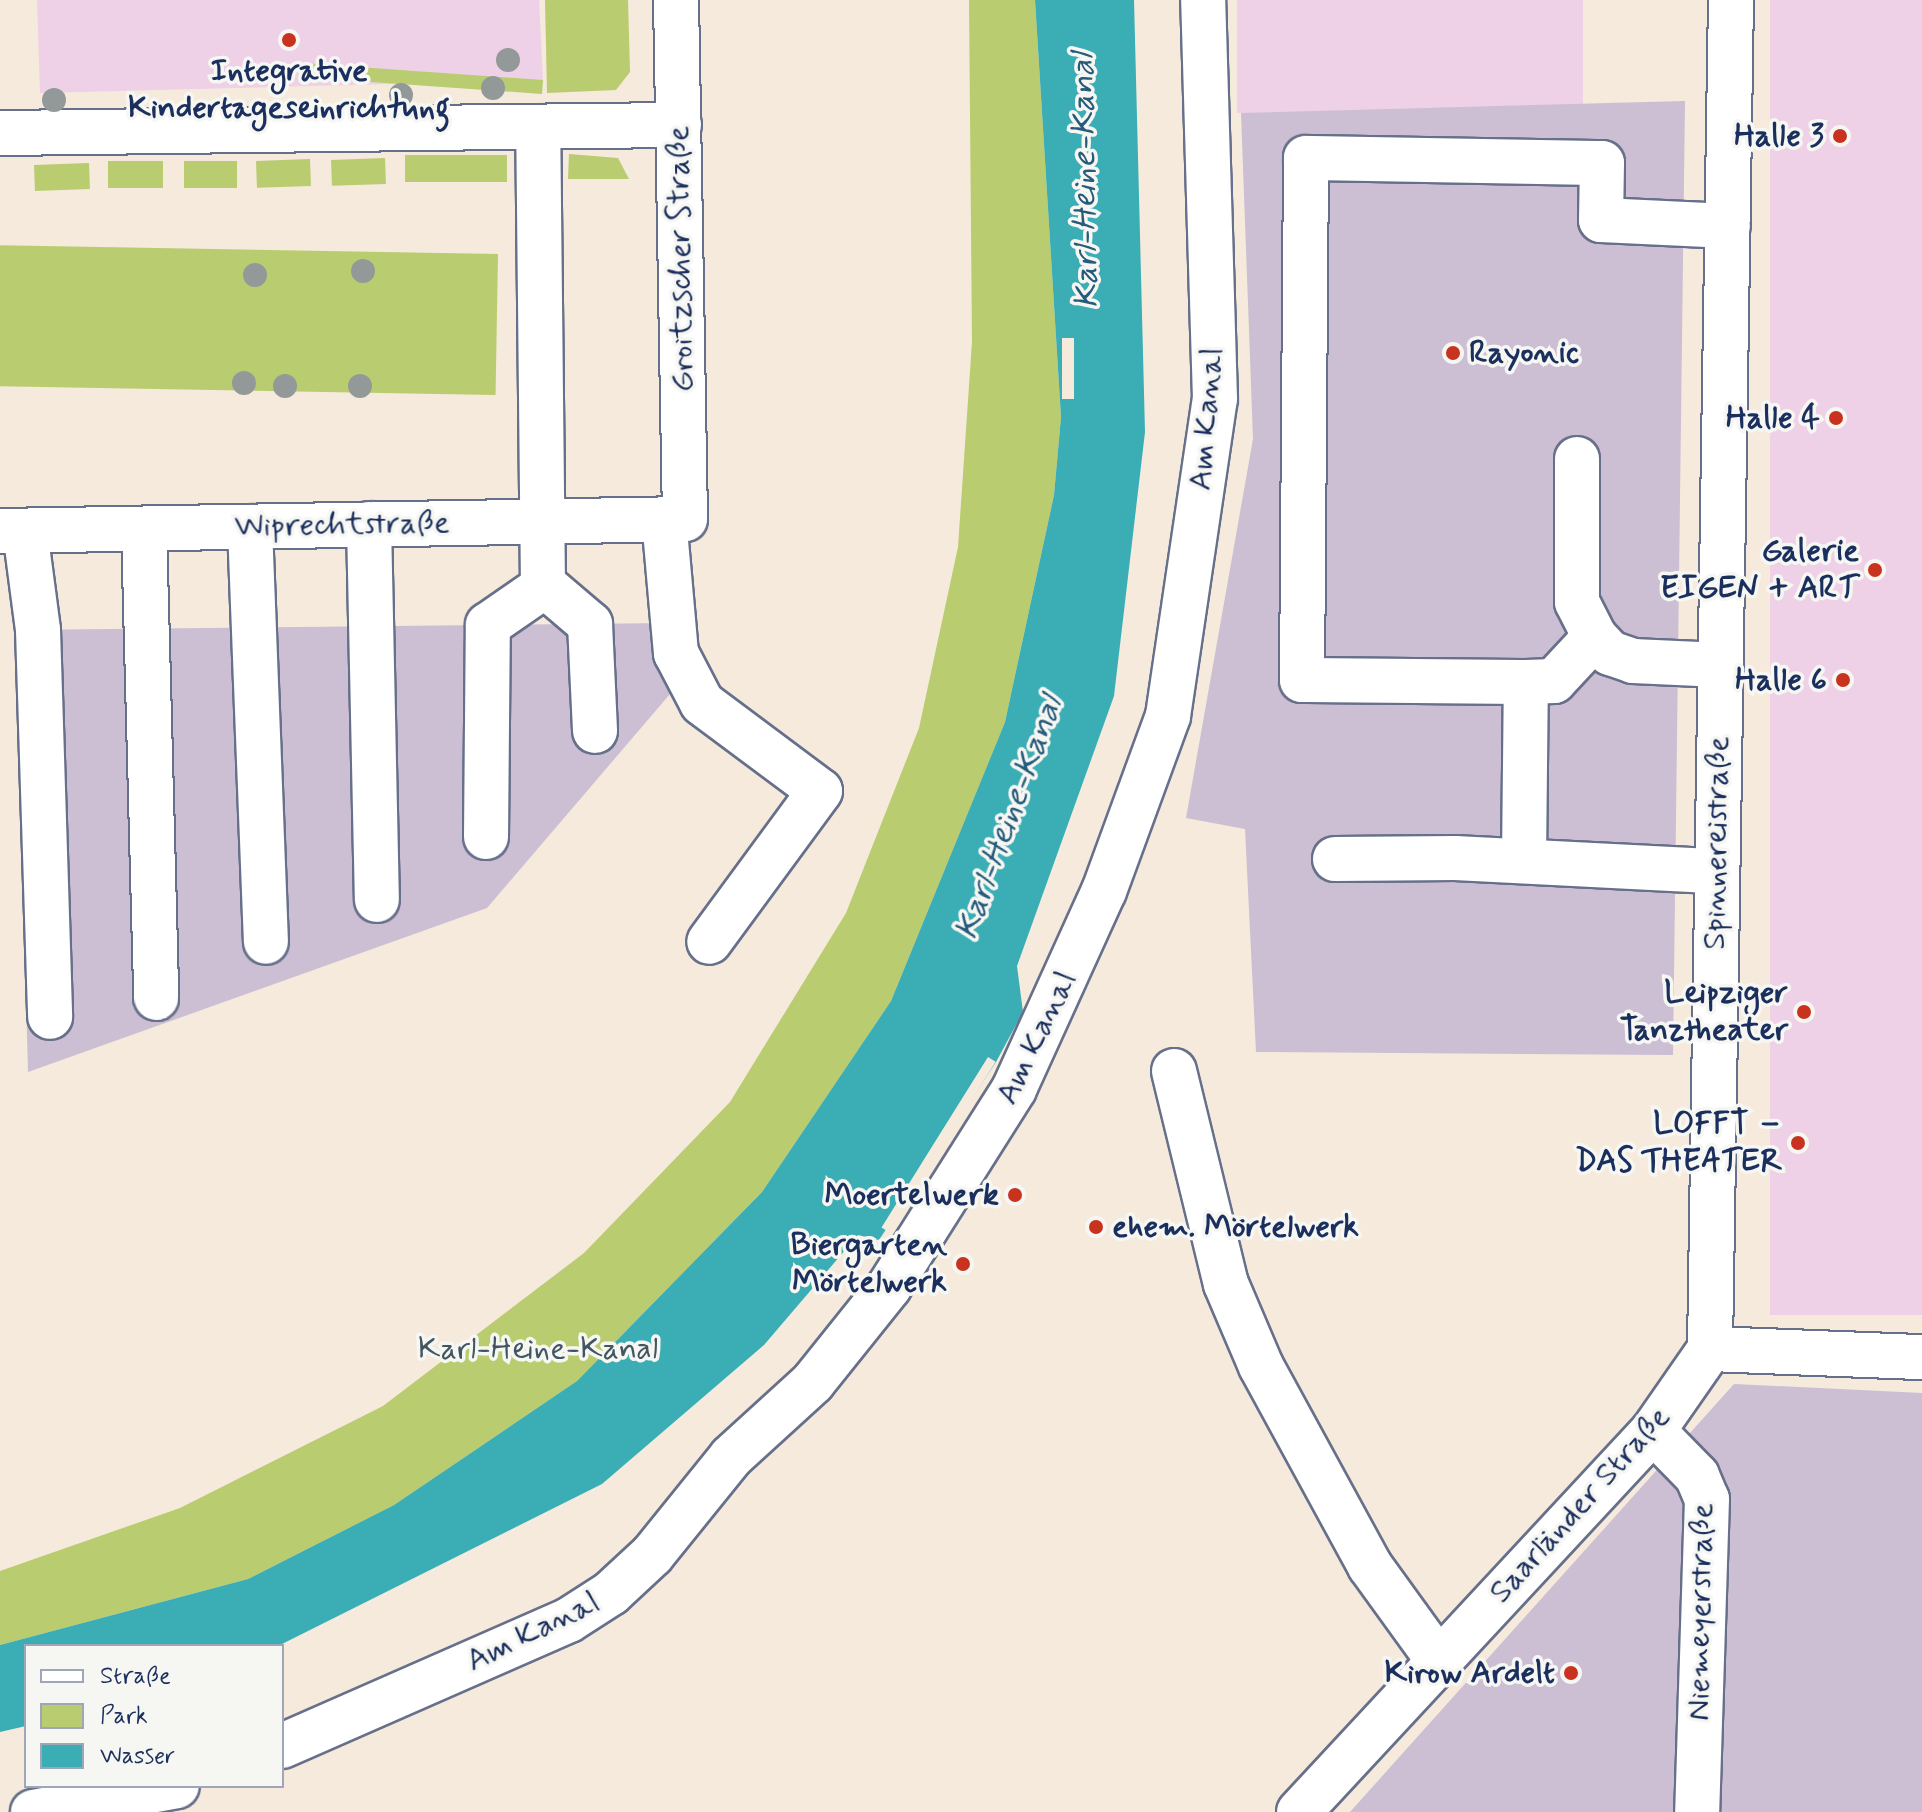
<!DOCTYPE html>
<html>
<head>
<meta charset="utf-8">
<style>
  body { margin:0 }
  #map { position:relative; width:1922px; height:1812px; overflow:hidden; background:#f5eadc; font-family:Mynerve,sans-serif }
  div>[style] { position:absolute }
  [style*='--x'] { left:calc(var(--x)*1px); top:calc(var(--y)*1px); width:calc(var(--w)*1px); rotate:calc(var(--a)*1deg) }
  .built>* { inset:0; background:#eed0e7; transform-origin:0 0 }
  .industrial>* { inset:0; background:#ccbed3 }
  .green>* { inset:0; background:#b9cc6f; transform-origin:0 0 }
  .water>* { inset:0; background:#3badb5 }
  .pier>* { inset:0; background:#f5eadc; transform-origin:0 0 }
  .roads { filter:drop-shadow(2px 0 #67708a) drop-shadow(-2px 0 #67708a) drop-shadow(0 2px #67708a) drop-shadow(0 -2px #67708a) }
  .minor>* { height:44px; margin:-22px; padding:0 22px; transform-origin:22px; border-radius:22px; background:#fff }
  .trees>* { width:24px; height:24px; margin:-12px; border-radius:50%; background:#939999 }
  .dots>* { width:22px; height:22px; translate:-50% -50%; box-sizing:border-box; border:4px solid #f6f6f2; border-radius:50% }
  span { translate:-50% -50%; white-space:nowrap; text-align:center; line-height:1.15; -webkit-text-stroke:7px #f6f6f2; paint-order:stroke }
  .poi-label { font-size:32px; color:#1b2f5e; font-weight:700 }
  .right { translate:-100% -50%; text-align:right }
  .left { translate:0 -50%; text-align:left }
  .street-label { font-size:32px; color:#1b2f5e }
  .park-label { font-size:32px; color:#425662 }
  .water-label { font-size:34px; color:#265b7c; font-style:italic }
  .legend { position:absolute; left:24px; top:1644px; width:260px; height:144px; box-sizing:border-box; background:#f6f6f2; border:2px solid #9ea6b7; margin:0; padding:10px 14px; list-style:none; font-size:24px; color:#1b2f5e }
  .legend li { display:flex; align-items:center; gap:16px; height:40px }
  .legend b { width:40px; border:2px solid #9ea6b7 }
</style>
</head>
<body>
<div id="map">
  <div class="built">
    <div style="clip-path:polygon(37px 0,539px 0,543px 80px,40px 93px)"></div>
    <div style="left:1237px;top:0;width:346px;height:113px"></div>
    <div style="left:1770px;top:0;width:152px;height:1315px"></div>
  </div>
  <div class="industrial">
    <div style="clip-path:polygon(1685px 101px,1673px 1055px,1256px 1052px,1245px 829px,1186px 818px,1253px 439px,1241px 113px)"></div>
    <div style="clip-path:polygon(671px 623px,670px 694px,487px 908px,28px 1072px,16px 630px)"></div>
    <div style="clip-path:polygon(1734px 1384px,1922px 1393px,1922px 1812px,1350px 1812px)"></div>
  </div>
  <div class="green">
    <div style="clip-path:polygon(545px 0,628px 0,630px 72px,616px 90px,547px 93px)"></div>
    <div style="clip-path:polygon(969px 0,1035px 0,1061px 417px,1054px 495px,1005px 722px,891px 1001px,762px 1192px,577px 1381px,394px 1505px,248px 1579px,0 1645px,0 1571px,180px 1508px,383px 1406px,584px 1253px,730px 1102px,846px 913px,919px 728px,958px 547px,972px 342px)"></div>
    <div style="left:543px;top:80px;width:14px;height:232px;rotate:94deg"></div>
    <div style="clip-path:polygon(569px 154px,618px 158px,629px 179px,568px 179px)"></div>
    <div style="left:507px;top:155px;width:27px;height:102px;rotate:90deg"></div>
    <div style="left:385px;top:158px;width:26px;height:54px;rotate:88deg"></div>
    <div style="left:310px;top:159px;width:27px;height:54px;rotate:88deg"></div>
    <div style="left:163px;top:161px;width:27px;height:55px;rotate:90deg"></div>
    <div style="left:184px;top:161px;width:53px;height:27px"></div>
    <div style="left:89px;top:163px;width:26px;height:55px;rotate:88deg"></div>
    <div style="left:498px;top:254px;width:141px;height:498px;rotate:91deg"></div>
  </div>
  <div class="water">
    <div style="clip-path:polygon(1035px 0,1134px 0,1145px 432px,1114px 696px,1017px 966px,1023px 1012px,996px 1062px,879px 1240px,858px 1235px,764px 1345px,602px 1484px,278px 1646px,26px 1646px,26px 1726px,0 1732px,0 1645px,248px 1579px,394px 1505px,577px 1381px,762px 1192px,891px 1001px,1005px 722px,1054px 495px,1061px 417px)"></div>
  </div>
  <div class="pier">
    <div style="left:1062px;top:338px;width:12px;height:61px"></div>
    <div style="left:988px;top:1057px;width:9px;height:201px;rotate:32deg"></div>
  </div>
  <div class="roads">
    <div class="minor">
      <div style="--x:0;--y:133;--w:679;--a:-0.68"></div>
      <div style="--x:1577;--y:459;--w:143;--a:90"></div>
      <div style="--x:1577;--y:602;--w:39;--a:63"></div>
      <div style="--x:1595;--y:637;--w:22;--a:47"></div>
      <div style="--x:1610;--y:653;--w:24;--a:19"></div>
      <div style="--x:1633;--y:661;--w:88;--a:2.6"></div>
      <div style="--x:664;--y:519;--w:135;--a:84.9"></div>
      <div style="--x:676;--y:653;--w:56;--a:62.5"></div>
      <div style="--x:702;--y:703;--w:147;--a:36.7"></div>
      <div style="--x:820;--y:791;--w:187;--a:126.3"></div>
      <div style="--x:369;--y:524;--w:376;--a:88.8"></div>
      <div style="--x:250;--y:527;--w:415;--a:87.8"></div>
      <div style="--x:144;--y:529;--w:469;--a:88.5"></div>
      <div style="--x:0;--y:531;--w:685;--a:-1"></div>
      <div style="--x:685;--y:519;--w:519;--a:-90.99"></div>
      <div style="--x:25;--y:531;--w:100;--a:82.5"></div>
      <div style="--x:38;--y:630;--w:387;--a:88.2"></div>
      <div style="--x:543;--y:584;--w:62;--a:40.4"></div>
      <div style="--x:590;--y:624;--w:107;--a:87.3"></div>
      <div style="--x:1526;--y:682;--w:28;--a:-2"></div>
      <div style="--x:1554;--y:681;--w:60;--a:-47"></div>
      <div style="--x:486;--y:837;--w:212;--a:-89.5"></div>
      <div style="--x:488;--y:625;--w:67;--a:-34.6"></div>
      <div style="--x:543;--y:587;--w:460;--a:-90.6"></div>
      <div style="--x:1335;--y:859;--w:120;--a:-0.5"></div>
      <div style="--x:1455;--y:858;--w:261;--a:2.9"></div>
      <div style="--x:1524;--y:861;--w:179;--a:-89.4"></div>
      <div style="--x:1526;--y:682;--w:224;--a:-179.5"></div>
      <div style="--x:1302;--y:680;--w:522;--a:-89.56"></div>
      <div style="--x:1306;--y:158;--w:296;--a:1"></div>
      <div style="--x:1602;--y:163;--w:57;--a:91"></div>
      <div style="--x:1601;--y:220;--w:127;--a:2.7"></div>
      <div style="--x:1174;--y:1071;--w:219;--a:76.3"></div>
      <div style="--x:1226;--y:1284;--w:89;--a:66.9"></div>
      <div style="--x:1261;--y:1366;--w:228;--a:61.4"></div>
      <div style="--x:1370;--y:1566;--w:116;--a:54.1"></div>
      <div style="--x:1710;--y:1349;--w:1349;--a:-89.11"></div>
      <div style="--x:1710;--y:1349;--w:212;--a:2.2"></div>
      <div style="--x:1653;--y:1431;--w:63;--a:45.6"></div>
      <div style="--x:1697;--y:1476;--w:25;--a:67"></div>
      <div style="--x:1707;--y:1499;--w:313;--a:91.8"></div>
      <div style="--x:282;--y:1746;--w:313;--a:-23.7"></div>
      <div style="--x:569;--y:1620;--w:50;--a:-32.7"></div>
      <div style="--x:611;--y:1593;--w:56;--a:-42.8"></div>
      <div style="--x:652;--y:1555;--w:126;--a:-51.1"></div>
      <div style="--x:731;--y:1457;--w:111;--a:-42.4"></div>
      <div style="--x:813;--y:1382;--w:122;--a:-51.3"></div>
      <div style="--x:889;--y:1287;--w:234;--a:-57.7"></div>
      <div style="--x:1014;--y:1089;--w:217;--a:-65.6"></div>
      <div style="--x:1104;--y:891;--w:186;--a:-69.9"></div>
      <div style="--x:1168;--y:716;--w:320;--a:-81.6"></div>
      <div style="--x:1215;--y:399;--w:399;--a:-91.7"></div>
      <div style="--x:33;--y:1812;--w:146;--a:-10.2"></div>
      <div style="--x:1299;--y:1812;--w:520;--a:-47.1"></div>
      <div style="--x:1653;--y:1431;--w:100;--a:-55.2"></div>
    </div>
  </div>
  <div class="trees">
    <div style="left:508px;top:60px"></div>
    <div style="left:493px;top:88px"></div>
    <div style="left:401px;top:95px"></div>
    <div style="left:54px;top:100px"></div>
    <div style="left:363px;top:271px"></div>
    <div style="left:255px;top:275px"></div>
    <div style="left:244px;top:383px"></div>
    <div style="left:285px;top:386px"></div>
    <div style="left:360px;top:386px"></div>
  </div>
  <div class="dots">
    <div style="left:289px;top:40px;background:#c8321e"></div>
    <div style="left:1840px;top:136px;background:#c8321e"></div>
    <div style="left:1453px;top:353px;background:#c8321e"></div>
    <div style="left:1836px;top:418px;background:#c8321e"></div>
    <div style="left:1875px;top:570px;background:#c8321e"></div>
    <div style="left:1843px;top:680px;background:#c8321e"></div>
    <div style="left:1804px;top:1012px;background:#c8321e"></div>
    <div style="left:1798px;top:1143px;background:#c8321e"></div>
    <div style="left:1015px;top:1195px;background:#c8321e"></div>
    <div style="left:1096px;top:1227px;background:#c8321e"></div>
    <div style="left:963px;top:1264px;background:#c8321e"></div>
    <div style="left:1571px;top:1673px;background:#c8321e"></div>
  </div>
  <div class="poi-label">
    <span style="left:289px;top:90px">Integrative<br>Kindertageseinrichtung</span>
    <span class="right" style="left:1824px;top:136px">Halle 3</span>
    <span class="left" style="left:1469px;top:353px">Rayonic</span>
    <span class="right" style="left:1820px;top:418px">Halle 4</span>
    <span class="right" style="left:1859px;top:570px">Galerie<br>EIGEN + ART</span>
    <span class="right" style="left:1827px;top:680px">Halle 6</span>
    <span class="right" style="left:1788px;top:1012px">Leipziger<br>Tanztheater</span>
    <span class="right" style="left:1782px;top:1143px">LOFFT –<br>DAS THEATER</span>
    <span class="right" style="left:999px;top:1195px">Moertelwerk</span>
    <span class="left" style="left:1112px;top:1227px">ehem. Mörtelwerk</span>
    <span class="right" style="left:947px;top:1264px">Biergarten<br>Mörtelwerk</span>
    <span class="right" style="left:1555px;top:1673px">Kirow Ardelt</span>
  </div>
  <div class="street-label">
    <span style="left:681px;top:259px;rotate:-91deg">Groitzscher Straße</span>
    <span style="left:1207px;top:419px;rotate:-85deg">Am Kanal</span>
    <span style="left:342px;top:525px;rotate:-1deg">Wiprechtstraße</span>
    <span style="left:1717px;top:843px;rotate:-89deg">Spinnereistraße</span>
    <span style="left:1037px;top:1038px;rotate:-64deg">Am Kanal</span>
    <span style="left:1580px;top:1505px;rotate:-48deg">Saarländer Straße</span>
    <span style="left:1701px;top:1612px;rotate:-89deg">Niemeyerstraße</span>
    <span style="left:533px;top:1632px;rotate:-26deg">Am Kanal</span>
  </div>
  <div class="park-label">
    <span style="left:538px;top:1349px">Karl-Heine-Kanal</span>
  </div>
  <div class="water-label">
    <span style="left:1085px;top:181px;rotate:-91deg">Karl-Heine-Kanal</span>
    <span style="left:1009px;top:818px;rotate:-70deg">Karl-Heine-Kanal</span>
  </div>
  <ul class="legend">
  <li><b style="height:10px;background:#fff"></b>Straße</li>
  <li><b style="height:22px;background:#b9cc6f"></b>Park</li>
  <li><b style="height:22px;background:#3badb5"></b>Wasser</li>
  </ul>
</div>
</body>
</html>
